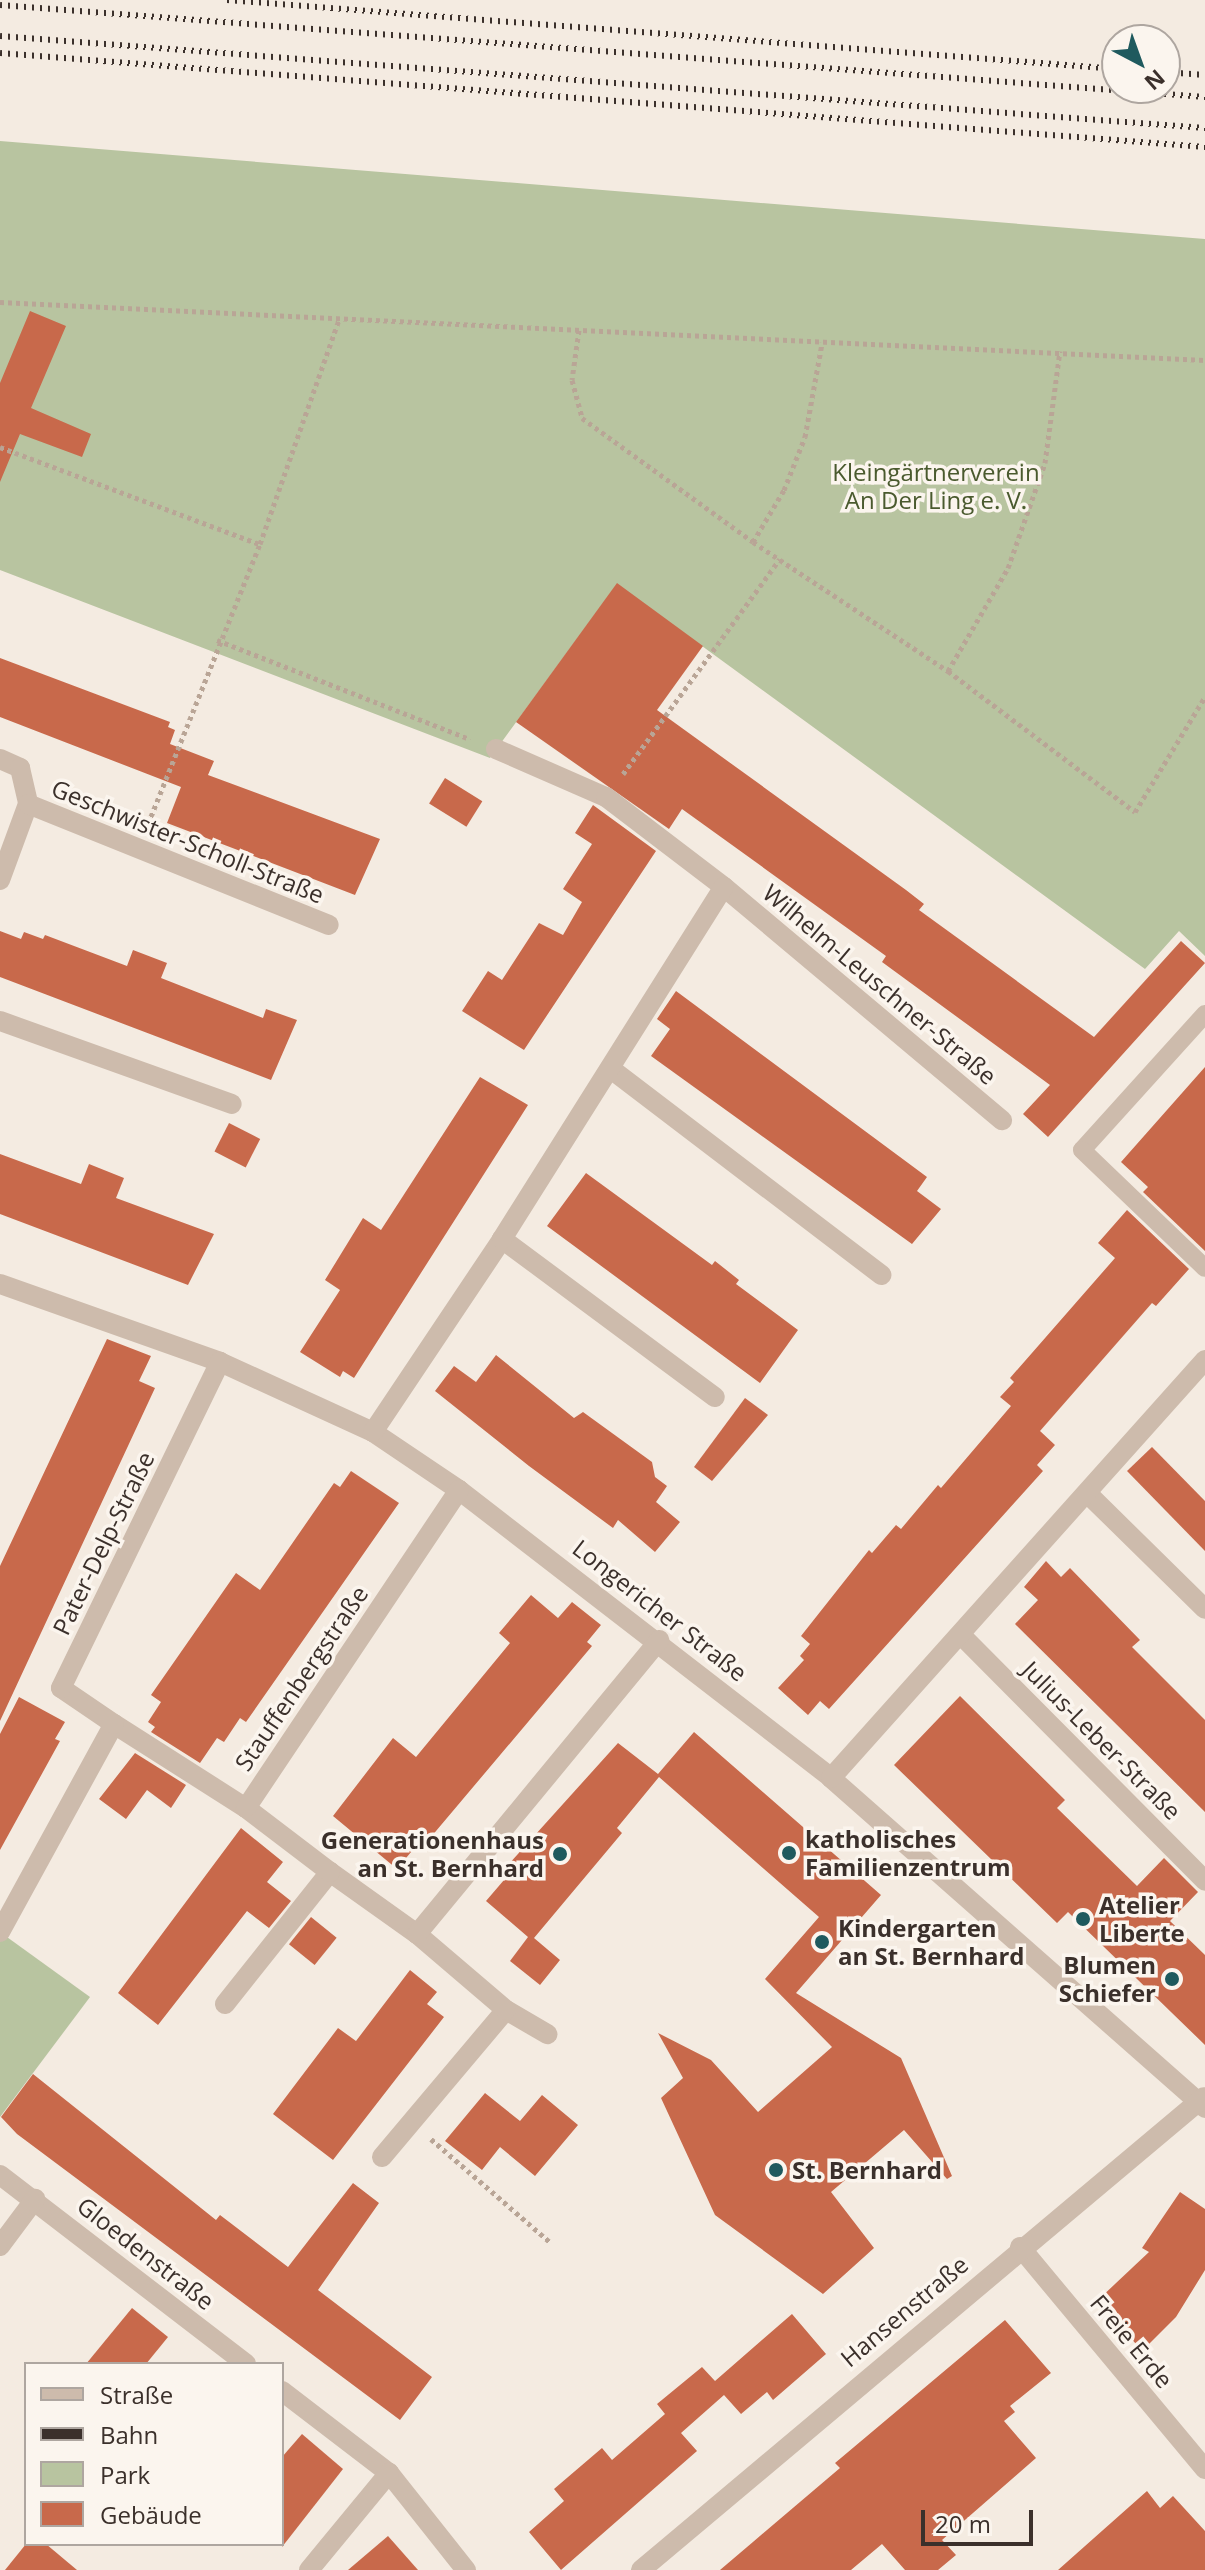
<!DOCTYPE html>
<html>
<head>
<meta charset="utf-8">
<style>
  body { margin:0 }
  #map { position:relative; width:1205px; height:2570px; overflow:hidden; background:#f4ebe1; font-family:"Open Sans",sans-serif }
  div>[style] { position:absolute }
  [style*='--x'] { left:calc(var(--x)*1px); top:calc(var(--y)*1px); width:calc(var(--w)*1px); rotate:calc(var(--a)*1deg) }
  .green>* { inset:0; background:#b8c4a0 }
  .building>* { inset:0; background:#c8694b; transform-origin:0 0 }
  .path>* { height:5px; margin-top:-2.5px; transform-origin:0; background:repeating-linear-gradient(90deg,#b9a596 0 4px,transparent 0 8px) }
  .lane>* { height:18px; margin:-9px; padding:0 9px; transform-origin:9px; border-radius:9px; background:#cdbbac }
  .street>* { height:20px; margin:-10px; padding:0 10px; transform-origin:10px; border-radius:10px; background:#cdbbac }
  .rail>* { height:6px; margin-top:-3px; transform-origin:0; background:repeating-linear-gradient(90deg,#3b302b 0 2px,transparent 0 8px) }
  .dots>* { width:22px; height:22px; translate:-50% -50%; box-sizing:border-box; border:4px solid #fbf5ee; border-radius:50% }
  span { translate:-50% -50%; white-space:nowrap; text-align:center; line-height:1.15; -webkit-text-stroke:7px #fbf5ee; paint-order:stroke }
  .park-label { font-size:24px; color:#4a5a2e }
  .street-label { font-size:24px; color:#3b302b }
  .poi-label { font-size:24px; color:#3b302b; font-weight:700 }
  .left { translate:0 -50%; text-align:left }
  .right { translate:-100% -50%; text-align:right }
  .legend { position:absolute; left:24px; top:2362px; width:260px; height:184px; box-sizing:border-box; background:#fbf5ee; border:2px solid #aea6a0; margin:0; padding:10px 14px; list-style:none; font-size:24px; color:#3b302b }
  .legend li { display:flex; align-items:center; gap:16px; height:40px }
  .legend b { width:40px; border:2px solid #aea6a0 }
  .north { position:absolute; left:1101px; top:24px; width:80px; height:80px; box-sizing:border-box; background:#fbf5ee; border:2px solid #aea6a0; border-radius:50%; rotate:139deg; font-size:22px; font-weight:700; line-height:32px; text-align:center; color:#3b302b }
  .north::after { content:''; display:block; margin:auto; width:28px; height:36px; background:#1f5a5e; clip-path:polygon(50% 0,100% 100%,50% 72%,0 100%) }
  .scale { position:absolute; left:921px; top:2510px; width:112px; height:36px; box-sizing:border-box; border:4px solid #3b302b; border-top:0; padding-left:10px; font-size:24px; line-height:28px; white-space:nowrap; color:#3b302b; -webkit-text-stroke:6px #fbf5ee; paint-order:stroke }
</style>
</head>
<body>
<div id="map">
  <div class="green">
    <div style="clip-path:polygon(0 141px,1205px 239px,1205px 956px,1179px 931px,1145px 969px,617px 584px,490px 758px,0 570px)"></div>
    <div style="clip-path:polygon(0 1932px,90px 1997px,0 2117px)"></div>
  </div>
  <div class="building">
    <div style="clip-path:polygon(30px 311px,66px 326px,31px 408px,91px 434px,82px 457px,20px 434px,0 482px,0 383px)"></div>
    <div style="clip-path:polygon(617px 583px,703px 646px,657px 710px,906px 890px,924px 904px,919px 910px,1094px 1037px,1181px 941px,1205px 963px,1048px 1137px,1023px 1114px,1050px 1085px,882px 962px,886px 956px,682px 809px,669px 829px,516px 722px)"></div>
    <div style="clip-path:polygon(0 658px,170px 722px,168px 727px,175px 730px,170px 744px,214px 761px,208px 775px,380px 839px,355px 895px,167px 823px,181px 787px,0 717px)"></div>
    <div style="left:445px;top:778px;width:44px;height:30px;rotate:32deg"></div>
    <div style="clip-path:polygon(593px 805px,656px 851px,524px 1050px,462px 1011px,488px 971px,502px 980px,539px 923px,563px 935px,582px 902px,563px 889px,592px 844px,575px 833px)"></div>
    <div style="clip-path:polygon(0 931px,21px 939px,24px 932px,43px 939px,45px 935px,127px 966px,133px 950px,167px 963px,161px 978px,263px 1018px,266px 1009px,297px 1020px,271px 1080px,0 977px)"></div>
    <div style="clip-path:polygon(676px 991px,927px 1177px,917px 1191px,941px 1209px,912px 1244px,651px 1056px,670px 1029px,657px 1019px)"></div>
    <div style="clip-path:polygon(1205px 1067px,1205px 1251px,1143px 1192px,1148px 1187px,1121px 1162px)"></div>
    <div style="clip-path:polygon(480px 1077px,528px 1105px,354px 1378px,343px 1371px,340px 1377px,300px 1352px,340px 1290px,325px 1280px,363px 1218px,381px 1230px)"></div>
    <div style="left:229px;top:1123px;width:35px;height:32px;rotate:27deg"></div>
    <div style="clip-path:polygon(0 1154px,81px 1184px,89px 1164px,124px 1178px,116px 1198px,214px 1234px,188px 1285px,0 1214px)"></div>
    <div style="clip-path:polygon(586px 1173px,712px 1265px,715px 1261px,739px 1280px,736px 1284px,798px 1330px,760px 1383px,547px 1226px)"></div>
    <div style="clip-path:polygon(1127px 1210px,1189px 1269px,1156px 1306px,1152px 1303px,1040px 1431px,1055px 1445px,1037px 1465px,1043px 1471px,829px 1709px,820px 1701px,808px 1715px,778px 1688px,804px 1660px,800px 1656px,810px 1644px,801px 1636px,869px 1550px,872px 1553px,896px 1525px,901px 1529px,938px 1485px,941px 1488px,1011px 1406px,1000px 1397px,1014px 1382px,1010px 1378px,1115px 1258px,1098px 1243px)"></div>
    <div style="clip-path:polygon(107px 1339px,151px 1356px,139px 1381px,155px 1388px,0 1721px,0 1566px)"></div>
    <div style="clip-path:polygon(496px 1355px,574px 1418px,583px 1412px,652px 1462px,655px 1477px,667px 1486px,656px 1502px,680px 1522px,655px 1552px,618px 1520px,613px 1528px,529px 1466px,435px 1391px,454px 1366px,476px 1382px)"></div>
    <div style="clip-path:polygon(745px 1398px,768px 1415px,712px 1481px,694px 1467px)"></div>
    <div style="clip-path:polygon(1152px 1447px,1205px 1501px,1205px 1551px,1127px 1471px)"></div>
    <div style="clip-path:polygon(351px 1471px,399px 1503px,246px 1722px,240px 1718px,224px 1742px,217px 1738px,200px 1763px,151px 1732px,155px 1727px,148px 1722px,161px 1702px,151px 1695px,236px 1573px,260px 1590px,334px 1483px,340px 1487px)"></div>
    <div style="clip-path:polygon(1046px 1561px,1061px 1577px,1070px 1568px,1140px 1640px,1132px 1647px,1205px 1720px,1205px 1812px,1015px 1624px,1038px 1600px,1024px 1587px)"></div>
    <div style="clip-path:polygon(531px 1595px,558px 1618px,572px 1602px,601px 1625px,587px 1642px,592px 1646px,420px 1850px,416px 1846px,397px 1869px,333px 1816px,393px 1738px,416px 1757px,510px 1643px,499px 1633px)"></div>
    <div style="clip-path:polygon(960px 1696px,1065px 1800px,1057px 1808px,1137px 1886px,1164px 1858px,1198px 1892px,1170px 1921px,1205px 1955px,1205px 2045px,1068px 1912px,1057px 1923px,894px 1765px)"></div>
    <div style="clip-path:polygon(19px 1697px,65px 1722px,55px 1739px,60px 1741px,0 1850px,0 1734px)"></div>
    <div style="clip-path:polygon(694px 1732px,881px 1895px,796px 1993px,901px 2058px,952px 2176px,947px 2179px,904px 2130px,831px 2192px,874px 2248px,823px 2294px,715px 2215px,661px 2098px,683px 2078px,658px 2033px,711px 2060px,758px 2112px,832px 2047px,765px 1979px,819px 1917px,659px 1777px,617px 1828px,622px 1833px,534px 1938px,560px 1960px,540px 1985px,510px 1961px,528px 1937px,486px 1901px,504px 1880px,499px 1875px,618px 1743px,658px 1774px)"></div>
    <div style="clip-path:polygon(135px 1753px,186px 1785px,171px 1808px,147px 1790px,126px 1819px,99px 1799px)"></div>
    <div style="clip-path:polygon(241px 1828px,283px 1862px,267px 1882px,291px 1901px,269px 1928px,247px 1911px,158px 2025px,118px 1993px)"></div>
    <div style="left:311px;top:1917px;width:33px;height:35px;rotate:39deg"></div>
    <div style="clip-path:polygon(410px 1970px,437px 1992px,427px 2004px,444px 2017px,333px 2160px,273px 2114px,338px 2028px,356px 2041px)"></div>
    <div style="clip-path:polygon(33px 2074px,216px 2220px,220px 2215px,288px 2267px,353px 2183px,379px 2203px,318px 2290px,432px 2377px,400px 2420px,17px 2134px,1px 2117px)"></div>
    <div style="clip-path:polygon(485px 2093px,520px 2121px,542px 2095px,578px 2125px,535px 2176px,500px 2147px,482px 2170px,445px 2141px)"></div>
    <div style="clip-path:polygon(1180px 2192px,1205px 2209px,1205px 2270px,1176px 2317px,1142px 2351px,1098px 2300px,1149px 2252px,1142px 2248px)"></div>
    <div style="clip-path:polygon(132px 2308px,168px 2337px,146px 2364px,86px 2364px)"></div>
    <div style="clip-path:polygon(792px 2314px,826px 2354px,773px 2400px,767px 2392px,741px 2414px,724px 2395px,681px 2433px,697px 2451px,561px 2570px,529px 2532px,564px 2501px,554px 2489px,602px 2448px,612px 2460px,665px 2414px,657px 2404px,702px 2367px,715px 2381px)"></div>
    <div style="clip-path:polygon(1005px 2320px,1051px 2373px,1010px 2406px,1015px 2412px,1004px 2421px,1036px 2458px,942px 2540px,956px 2555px,938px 2570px,905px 2570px,882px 2544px,851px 2570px,720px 2570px,840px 2468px,835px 2463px)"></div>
    <div style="clip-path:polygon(302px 2434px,343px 2469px,282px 2547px,282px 2457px)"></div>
    <div style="clip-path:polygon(1147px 2491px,1160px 2508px,1173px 2496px,1205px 2531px,1205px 2570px,1058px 2570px)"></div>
    <div style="clip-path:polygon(388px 2536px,418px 2570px,348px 2570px)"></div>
    <div style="clip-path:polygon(26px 2544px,46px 2544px,77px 2570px,5px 2570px)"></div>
  </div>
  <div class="path">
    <div style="--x:0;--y:302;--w:1206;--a:2.76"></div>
    <div style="--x:579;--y:330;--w:50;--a:98"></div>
    <div style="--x:572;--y:380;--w:39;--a:75"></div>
    <div style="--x:582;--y:418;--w:211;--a:35.9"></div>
    <div style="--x:753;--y:542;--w:234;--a:33.5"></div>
    <div style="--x:948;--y:671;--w:234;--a:37"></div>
    <div style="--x:1135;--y:812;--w:135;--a:-58.7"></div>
    <div style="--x:0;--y:447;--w:278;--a:20.5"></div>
    <div style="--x:753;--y:542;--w:61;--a:-59.2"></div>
    <div style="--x:784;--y:490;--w:57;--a:-68.4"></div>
    <div style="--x:805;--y:437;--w:96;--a:-79.7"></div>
    <div style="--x:217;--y:640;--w:272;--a:21.4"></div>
    <div style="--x:948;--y:671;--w:119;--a:-59.8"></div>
    <div style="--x:1008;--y:568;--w:111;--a:-70.6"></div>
    <div style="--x:1045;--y:463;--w:113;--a:-82.4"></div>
    <div style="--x:623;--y:774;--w:266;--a:-53.9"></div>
    <div style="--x:148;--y:824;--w:302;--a:-68.2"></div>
    <div style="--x:260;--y:544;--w:238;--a:-70.6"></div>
    <div style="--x:431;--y:2139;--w:159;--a:40.9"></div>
  </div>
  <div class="lane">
    <div style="--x:1205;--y:1014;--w:183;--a:132.1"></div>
    <div style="--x:1082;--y:1150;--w:170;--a:43.8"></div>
  </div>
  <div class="street">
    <div style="--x:496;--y:749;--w:120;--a:23.6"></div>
    <div style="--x:606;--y:797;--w:148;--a:37.3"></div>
    <div style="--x:724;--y:887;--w:363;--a:40"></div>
    <div style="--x:0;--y:759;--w:22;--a:24"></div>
    <div style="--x:20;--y:768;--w:37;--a:77"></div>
    <div style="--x:0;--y:880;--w:81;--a:-69.8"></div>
    <div style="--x:28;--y:804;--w:324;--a:21.9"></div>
    <div style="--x:0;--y:1021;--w:246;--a:19.7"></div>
    <div style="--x:611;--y:1069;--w:340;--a:37.3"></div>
    <div style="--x:502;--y:1239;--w:265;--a:36.6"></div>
    <div style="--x:0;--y:1284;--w:233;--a:19.5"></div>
    <div style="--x:220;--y:1362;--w:168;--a:24.6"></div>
    <div style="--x:373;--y:1432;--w:104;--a:34"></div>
    <div style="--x:459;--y:1490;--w:470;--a:37.7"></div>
    <div style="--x:831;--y:1778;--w:499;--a:41.4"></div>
    <div style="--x:373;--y:1432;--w:232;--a:-56.2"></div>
    <div style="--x:502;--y:1239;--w:416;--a:-57.8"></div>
    <div style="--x:1087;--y:1493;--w:165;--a:44.5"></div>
    <div style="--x:962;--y:1636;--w:345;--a:45.2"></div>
    <div style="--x:114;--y:1724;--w:156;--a:32.5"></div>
    <div style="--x:831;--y:1778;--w:561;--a:-48.18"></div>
    <div style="--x:330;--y:1872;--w:107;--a:35.5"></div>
    <div style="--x:0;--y:1932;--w:237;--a:-61.3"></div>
    <div style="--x:114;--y:1724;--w:64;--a:-145.8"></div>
    <div style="--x:61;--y:1688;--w:363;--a:-64"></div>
    <div style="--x:225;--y:2004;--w:169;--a:-51.5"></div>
    <div style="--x:330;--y:1872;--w:106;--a:-142.7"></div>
    <div style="--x:246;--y:1808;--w:383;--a:-56.2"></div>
    <div style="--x:506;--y:2010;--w:48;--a:30.3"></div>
    <div style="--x:382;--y:2157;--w:192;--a:-49.9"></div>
    <div style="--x:506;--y:2010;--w:117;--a:-139.5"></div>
    <div style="--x:417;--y:1934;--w:381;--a:-50.5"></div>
    <div style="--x:0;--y:2175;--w:310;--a:37.5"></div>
    <div style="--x:0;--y:2246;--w:59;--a:-53.3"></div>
    <div style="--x:1020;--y:2247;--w:289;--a:50.2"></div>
    <div style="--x:282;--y:2391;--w:135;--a:37.5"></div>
    <div style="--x:389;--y:2473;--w:124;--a:51.6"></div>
    <div style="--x:309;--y:2570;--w:126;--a:-50.5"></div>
    <div style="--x:641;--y:2570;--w:735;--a:-40.04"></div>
  </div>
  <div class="rail">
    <div style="--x:227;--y:0;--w:893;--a:4.43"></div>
    <div style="--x:0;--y:5;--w:1209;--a:4.37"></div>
    <div style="--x:0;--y:36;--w:1209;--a:4.37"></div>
    <div style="--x:0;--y:53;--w:1209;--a:4.46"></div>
    <div style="--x:1165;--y:72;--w:40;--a:4.3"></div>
  </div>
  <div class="dots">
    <div style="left:789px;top:1853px;background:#1f5a5e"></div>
    <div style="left:560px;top:1854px;background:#1f5a5e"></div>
    <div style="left:1083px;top:1919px;background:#1f5a5e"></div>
    <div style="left:822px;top:1942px;background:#1f5a5e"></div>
    <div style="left:1172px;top:1979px;background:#1f5a5e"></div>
    <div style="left:776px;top:2170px;background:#1f5a5e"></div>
  </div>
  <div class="park-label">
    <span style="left:936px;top:486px">Kleingärtnerverein<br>An Der Ling e. V.</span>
  </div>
  <div class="street-label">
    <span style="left:188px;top:841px;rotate:22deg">Geschwister-Scholl-Straße</span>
    <span style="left:880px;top:984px;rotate:40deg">Wilhelm-Leuschner-Straße</span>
    <span style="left:103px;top:1543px;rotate:-64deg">Pater-Delp-Straße</span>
    <span style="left:660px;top:1610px;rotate:38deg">Longericher Straße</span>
    <span style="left:301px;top:1678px;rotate:-56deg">Stauffenbergstraße</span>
    <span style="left:1102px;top:1740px;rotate:45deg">Julius-Leber-Straße</span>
    <span style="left:146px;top:2253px;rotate:38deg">Gloedenstraße</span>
    <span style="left:904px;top:2311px;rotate:-40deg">Hansenstraße</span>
    <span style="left:1132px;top:2341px;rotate:50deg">Freie Erde</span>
  </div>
  <div class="poi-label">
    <span class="left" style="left:805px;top:1853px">katholisches<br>Familienzentrum</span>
    <span class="right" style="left:544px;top:1854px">Generationenhaus<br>an St. Bernhard</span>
    <span class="left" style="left:1099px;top:1919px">Atelier<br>Liberte</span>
    <span class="left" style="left:838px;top:1942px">Kindergarten<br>an St. Bernhard</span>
    <span class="right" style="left:1156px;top:1979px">Blumen<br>Schiefer</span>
    <span class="left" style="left:792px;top:2170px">St. Bernhard</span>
  </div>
  <ul class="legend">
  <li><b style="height:10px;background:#cdbbac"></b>Straße</li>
  <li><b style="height:10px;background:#3b302b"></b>Bahn</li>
  <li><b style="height:22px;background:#b8c4a0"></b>Park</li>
  <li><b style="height:22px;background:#c8694b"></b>Gebäude</li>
  </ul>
  <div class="north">N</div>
  <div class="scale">20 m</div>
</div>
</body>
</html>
